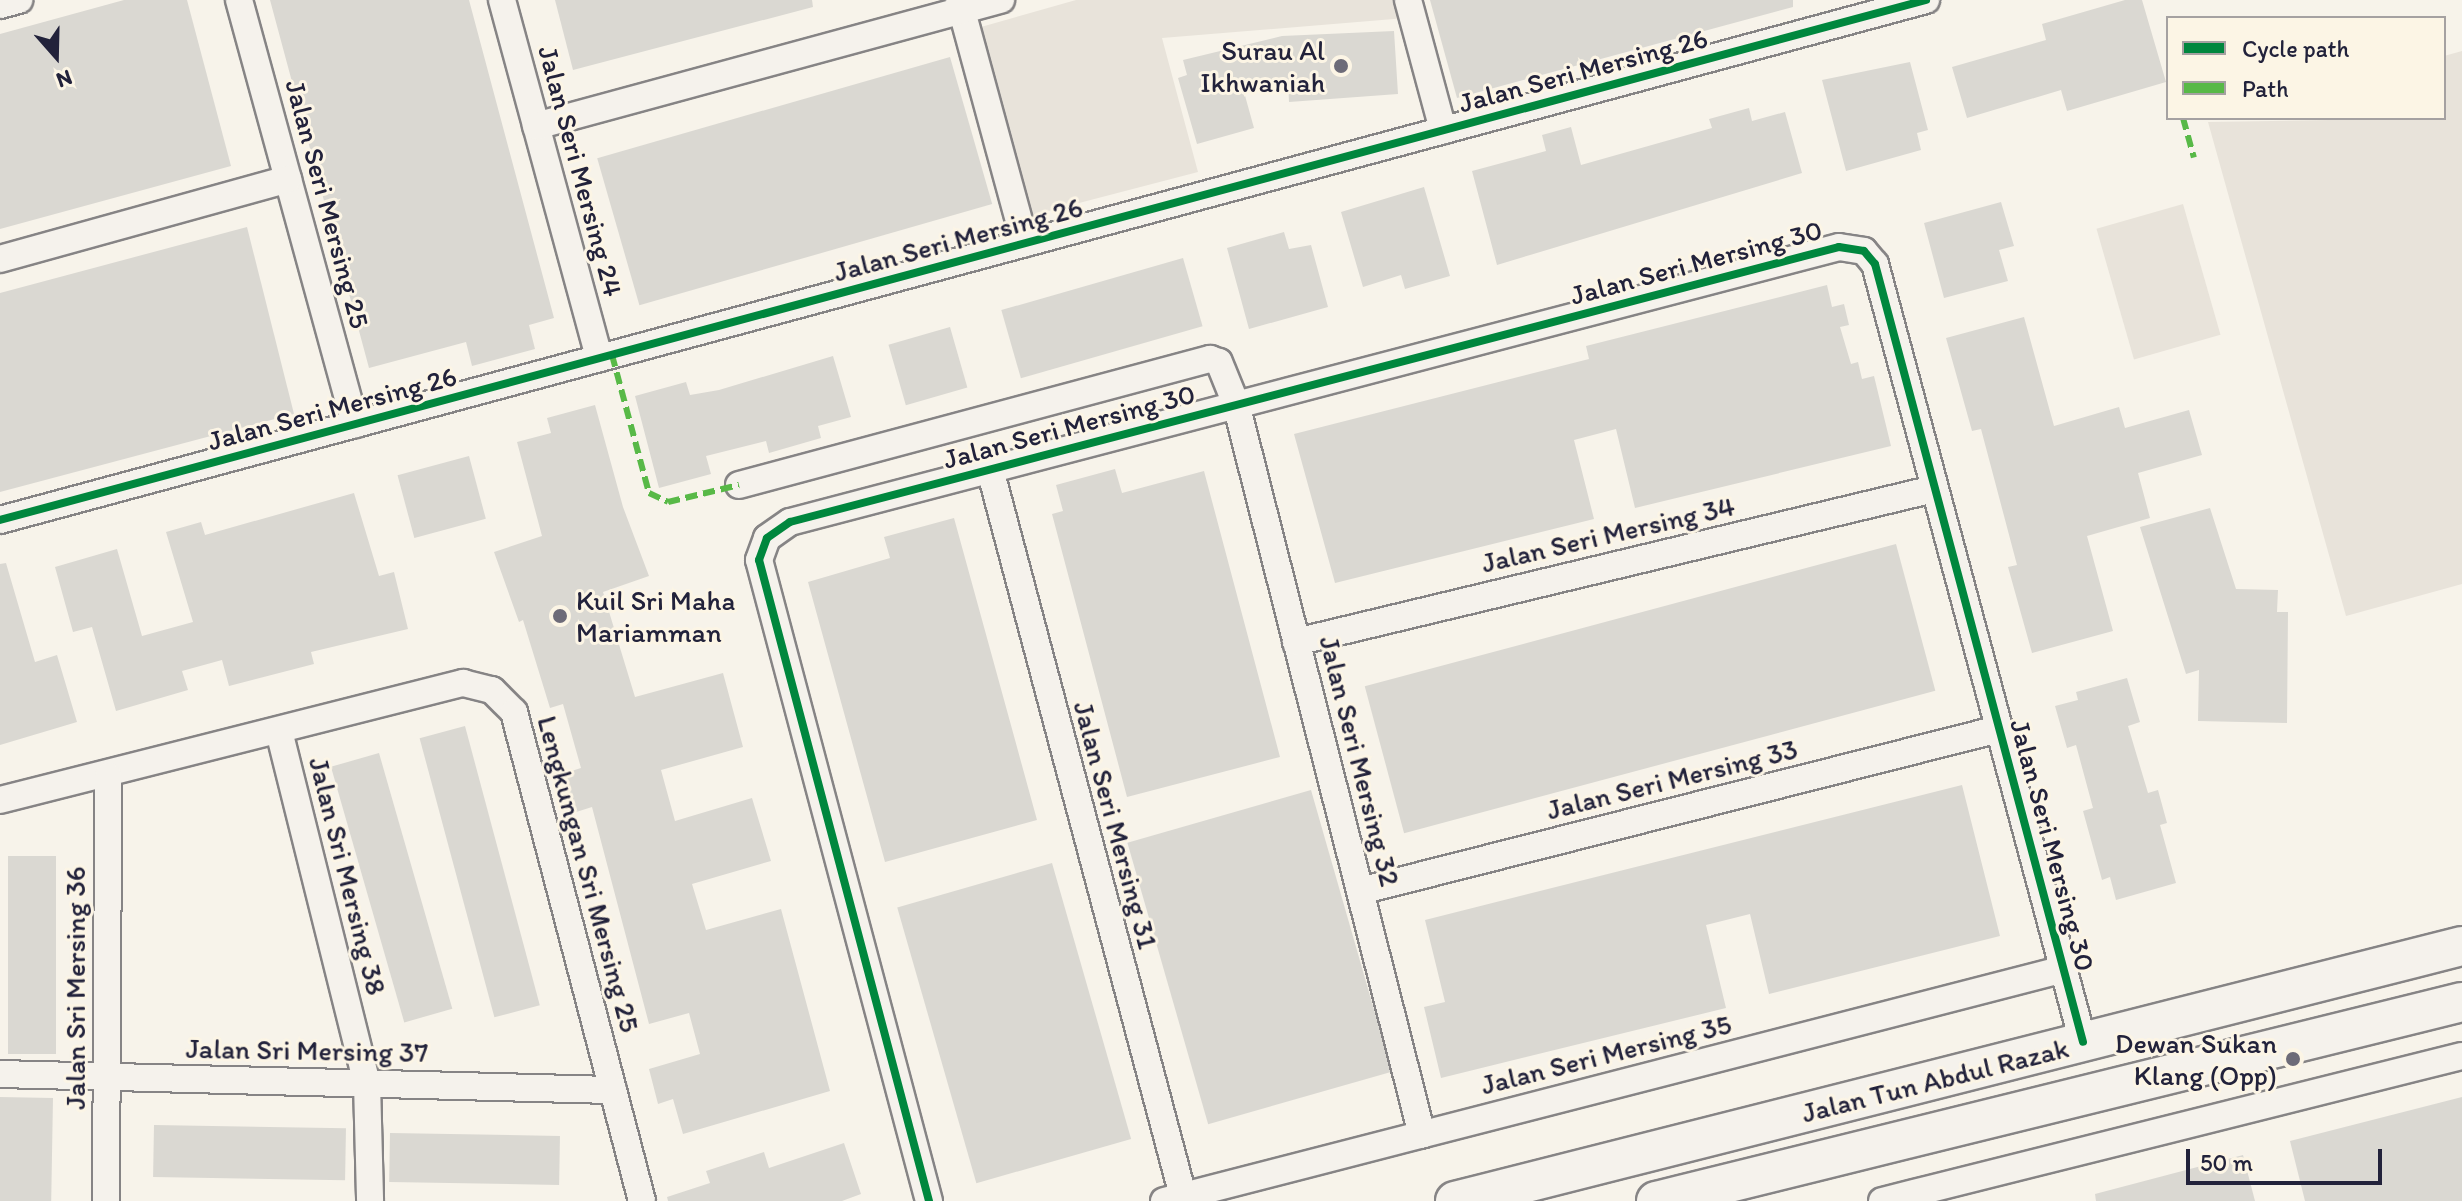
<!DOCTYPE html>
<html>
<head>
<meta charset="utf-8">
<style>
  body { margin:0 }
  #map { position:relative; width:2462px; height:1201px; overflow:hidden; background:#f7f3ea; font-family:Itim,sans-serif }
  div>[style] { position:absolute }
  [style*='--x'] { left:calc(var(--x)*1px); top:calc(var(--y)*1px); width:calc(var(--w)*1px); rotate:calc(var(--a)*1deg) }
  .green>* { inset:0; background:#e8e3da; transform-origin:0 0 }
  .building>* { inset:0; background:#dad8d2; transform-origin:0 0 }
  .roads { filter:drop-shadow(2px 0 #868485) drop-shadow(-2px 0 #868485) drop-shadow(0 2px #868485) drop-shadow(0 -2px #868485) }
  .street>* { height:26px; margin:-13px; padding:0 13px; transform-origin:13px; border-radius:13px; background:#f5f2ec }
  .secondary>* { height:38px; margin:-19px; padding:0 19px; transform-origin:19px; border-radius:19px; background:#f5f2ec }
  .quiet>* { height:6px; margin-top:-3px; transform-origin:0; background:repeating-linear-gradient(90deg,#58b947 0 12px,transparent 0 18px) }
  .cycleway>* { height:8px; margin:-4px; padding:0 4px; transform-origin:4px; border-radius:4px; background:#00873e }
  .dots>* { width:22px; height:22px; translate:-50% -50%; box-sizing:border-box; border:4px solid #fcf5e5; border-radius:50% }
  span { translate:-50% -50%; white-space:nowrap; text-align:center; line-height:1.15; -webkit-text-stroke:6px #fcf5e5; paint-order:stroke }
  .poi-label { font-size:28px; color:#22223b }
  .right { translate:-100% -50%; text-align:right }
  .left { translate:0 -50%; text-align:left }
  .street-label { font-size:28px; color:#22223b }
  .legend { position:absolute; left:2166px; top:16px; width:280px; height:104px; box-sizing:border-box; background:#fcf5e5; border:2px solid #a5a1a1; margin:0; padding:10px 14px; list-style:none; font-size:24px; color:#22223b }
  .legend li { display:flex; align-items:center; gap:16px; height:40px }
  .legend b { width:40px; border:2px solid #a5a1a1 }
  .north { position:absolute; left:16px; top:16px; width:80px; height:80px; -webkit-text-stroke:6px #fcf5e5; paint-order:stroke; rotate:160deg; font-size:22px; font-weight:700; line-height:32px; text-align:center; color:#22223b }
  .north::after { content:''; display:block; margin:auto; width:28px; height:36px; background:#22223b; clip-path:polygon(50% 0,100% 100%,50% 72%,0 100%) }
  .scale { position:absolute; left:2186px; top:1149px; width:196px; height:36px; box-sizing:border-box; border:4px solid #22223b; border-top:0; padding-left:10px; font-size:24px; line-height:28px; white-space:nowrap; color:#22223b; -webkit-text-stroke:6px #fcf5e5; paint-order:stroke }
</style>
</head>
<body>
<div id="map">
  <div class="green">
    <div style="clip-path:polygon(1076px 0,1401px 0,1406px 18px,1162px 38px,1198px 172px,1033px 215px,981px 27px)"></div>
    <div style="clip-path:polygon(2462px 51px,2462px 584px,2346px 616px,2208px 122px,2444px 118px,2444px 56px)"></div>
    <div style="left:2183px;top:204px;width:136px;height:90px;rotate:74deg"></div>
  </div>
  <div class="building">
    <div style="clip-path:polygon(124px 0,187px 0,231px 166px,0 229px,0 34px)"></div>
    <div style="clip-path:polygon(270px 0,469px 0,554px 318px,529px 325px,535px 349px,472px 366px,466px 342px,369px 368px)"></div>
    <div style="clip-path:polygon(555px 0,812px 0,813px 7px,573px 70px)"></div>
    <div style="clip-path:polygon(1430px 0,1793px 0,1793px 7px,1457px 98px)"></div>
    <div style="clip-path:polygon(2125px 0,2142px 0,2166px 82px,2067px 111px,2061px 90px,1967px 118px,1952px 67px,2046px 40px,2042px 24px)"></div>
    <div style="clip-path:polygon(1394px 31px,1398px 94px,1289px 102px,1288px 80px,1244px 92px,1254px 128px,1197px 144px,1178px 78px,1187px 75px,1183px 60px,1282px 36px)"></div>
    <div style="left:950px;top:57px;width:153px;height:367px;rotate:74deg"></div>
    <div style="clip-path:polygon(1910px 62px,1928px 130px,1917px 133px,1921px 150px,1846px 171px,1822px 80px)"></div>
    <div style="clip-path:polygon(1749px 108px,1752px 121px,1785px 112px,1802px 173px,1497px 265px,1472px 171px,1546px 151px,1542px 135px,1571px 127px,1581px 165px,1712px 128px,1709px 119px)"></div>
    <div style="clip-path:polygon(1424px 187px,1450px 276px,1405px 289px,1401px 275px,1363px 287px,1341px 212px)"></div>
    <div style="clip-path:polygon(2001px 202px,2014px 246px,1999px 250px,2008px 281px,1944px 298px,1924px 223px)"></div>
    <div style="clip-path:polygon(247px 227px,294px 414px,0 492px,0 293px)"></div>
    <div style="clip-path:polygon(1284px 232px,1289px 249px,1311px 245px,1328px 307px,1249px 329px,1227px 248px)"></div>
    <div style="left:1183px;top:258px;width:71px;height:189px;rotate:74deg"></div>
    <div style="clip-path:polygon(1827px 285px,1832px 307px,1844px 304px,1849px 325px,1840px 327px,1851px 364px,1858px 362px,1862px 379px,1874px 376px,1891px 446px,1635px 508px,1616px 429px,1574px 440px,1594px 519px,1335px 583px,1294px 434px,1589px 359px,1586px 346px)"></div>
    <div style="clip-path:polygon(2024px 317px,2054px 426px,2119px 407px,2125px 428px,2189px 410px,2202px 455px,2138px 473px,2150px 518px,2087px 536px,2113px 631px,2032px 653px,2008px 567px,2017px 565px,1981px 429px,1972px 431px,1946px 338px)"></div>
    <div style="left:950px;top:327px;width:63px;height:64px;rotate:74deg"></div>
    <div style="clip-path:polygon(833px 356px,851px 417px,818px 426px,821px 438px,769px 453px,766px 441px,706px 456px,711px 474px,659px 488px,635px 396px,686px 382px,690px 395px,719px 390px)"></div>
    <div style="clip-path:polygon(595px 405px,623px 507px,649px 576px,603px 592px,635px 697px,723px 673px,743px 747px,661px 770px,675px 821px,752px 798px,771px 861px,692px 884px,706px 930px,781px 909px,830px 1091px,683px 1134px,673px 1099px,658px 1104px,649px 1069px,700px 1054px,689px 1013px,649px 1024px,592px 807px,573px 813px,562px 774px,581px 768px,563px 704px,550px 708px,523px 620px,519px 622px,494px 552px,542px 536px,517px 442px,551px 433px,547px 418px)"></div>
    <div style="left:469px;top:456px;width:65px;height:74px;rotate:75deg"></div>
    <div style="clip-path:polygon(1115px 469px,1122px 493px,1204px 471px,1280px 757px,1127px 797px,1052px 514px,1063px 511px,1056px 485px)"></div>
    <div style="clip-path:polygon(354px 493px,379px 576px,394px 572px,408px 629px,311px 652px,314px 664px,229px 686px,222px 660px,182px 671px,188px 690px,116px 711px,92px 627px,73px 632px,55px 567px,117px 549px,142px 636px,193px 622px,166px 532px,201px 522px,205px 535px)"></div>
    <div style="clip-path:polygon(2210px 508px,2236px 589px,2278px 590px,2277px 612px,2288px 612px,2287px 723px,2198px 721px,2199px 670px,2186px 674px,2140px 527px)"></div>
    <div style="clip-path:polygon(954px 518px,1037px 820px,885px 862px,808px 582px,890px 558px,884px 537px)"></div>
    <div style="left:1896px;top:544px;width:152px;height:550px;rotate:75deg"></div>
    <div style="clip-path:polygon(6px 563px,35px 662px,57px 655px,77px 722px,0 745px,0 564px)"></div>
    <div style="clip-path:polygon(2127px 678px,2140px 722px,2128px 726px,2148px 793px,2158px 790px,2167px 823px,2160px 825px,2176px 883px,2116px 900px,2110px 877px,2102px 880px,2083px 811px,2093px 808px,2076px 745px,2067px 748px,2055px 706px,2078px 700px,2076px 692px)"></div>
    <div style="left:465px;top:726px;width:289px;height:47px;rotate:75deg"></div>
    <div style="left:379px;top:753px;width:266px;height:50px;rotate:74deg"></div>
    <div style="clip-path:polygon(1962px 785px,2000px 936px,1769px 994px,1750px 914px,1706px 925px,1726px 1008px,1441px 1078px,1424px 1007px,1445px 1002px,1425px 920px)"></div>
    <div style="left:1311px;top:790px;width:293px;height:191px;rotate:74deg"></div>
    <div style="left:8px;top:856px;width:48px;height:198px"></div>
    <div style="left:1052px;top:863px;width:287px;height:161px;rotate:74deg"></div>
    <div style="left:0;top:1097px;width:53px;height:104px;rotate:1deg"></div>
    <div style="clip-path:polygon(2462px 1097px,2462px 1201px,2305px 1201px,2290px 1141px)"></div>
    <div style="left:154px;top:1125px;width:192px;height:52px;rotate:1deg"></div>
    <div style="left:390px;top:1133px;width:170px;height:49px;rotate:1deg"></div>
    <div style="clip-path:polygon(844px 1143px,861px 1194px,842px 1201px,668px 1201px,667px 1197px,710px 1183px,706px 1171px,764px 1152px,769px 1168px)"></div>
    <div style="clip-path:polygon(2243px 1155px,2255px 1201px,2096px 1201px,2095px 1194px)"></div>
  </div>
  <div class="roads">
    <div class="street">
      <div style="--x:239;--y:0;--w:440;--a:74.7"></div>
      <div style="--x:502;--y:0;--w:371;--a:74.8"></div>
      <div style="--x:959;--y:0;--w:252;--a:74.8"></div>
      <div style="--x:1408;--y:0;--w:135;--a:74.9"></div>
      <div style="--x:0;--y:5;--w:20;--a:-15"></div>
      <div style="--x:536;--y:126;--w:482;--a:-15.2"></div>
      <div style="--x:0;--y:259;--w:299;--a:-15.5"></div>
      <div style="--x:990;--y:469;--w:752;--a:75.13"></div>
      <div style="--x:739;--y:485;--w:488;--a:-15"></div>
      <div style="--x:1210;--y:359;--w:9;--a:18"></div>
      <div style="--x:1219;--y:362;--w:45;--a:68"></div>
      <div style="--x:1236;--y:404;--w:754;--a:75.72"></div>
      <div style="--x:0;--y:520;--w:1995;--a:-15.11"></div>
      <div style="--x:1296;--y:642;--w:656;--a:-13.49"></div>
      <div style="--x:279;--y:731;--w:363;--a:76"></div>
      <div style="--x:367;--y:1083;--w:118;--a:88.5"></div>
      <div style="--x:0;--y:800;--w:478;--a:-14.2"></div>
      <div style="--x:463;--y:683;--w:30;--a:14"></div>
      <div style="--x:492;--y:690;--w:31;--a:45"></div>
      <div style="--x:514;--y:712;--w:505;--a:75.33"></div>
      <div style="--x:1360;--y:891;--w:659;--a:-14.23"></div>
      <div style="--x:0;--y:1074;--w:613;--a:1.5"></div>
      <div style="--x:106;--y:1201;--w:425;--a:-89.7"></div>
      <div style="--x:929;--y:1201;--w:663;--a:-104.85"></div>
      <div style="--x:759;--y:560;--w:23;--a:-70"></div>
      <div style="--x:767;--y:538;--w:28;--a:-35"></div>
      <div style="--x:790;--y:522;--w:1084;--a:-14.69"></div>
      <div style="--x:1839;--y:247;--w:25;--a:9"></div>
      <div style="--x:1864;--y:251;--w:17;--a:50"></div>
      <div style="--x:1875;--y:264;--w:805;--a:75.03"></div>
      <div style="--x:1164;--y:1201;--w:929;--a:-14.45"></div>
      <div style="--x:1882;--y:1201;--w:598;--a:-14.04"></div>
    </div>
    <div class="secondary">
      <div style="--x:1455;--y:1201;--w:1039;--a:-14.21"></div>
      <div style="--x:1656;--y:1201;--w:830;--a:-13.87"></div>
    </div>
  </div>
  <div class="quiet">
    <div style="--x:2183;--y:118;--w:41;--a:74.6"></div>
    <div style="--x:612;--y:355;--w:143;--a:75"></div>
    <div style="--x:649;--y:493;--w:21;--a:25"></div>
    <div style="--x:668;--y:502;--w:73;--a:-13.5"></div>
  </div>
  <div class="cycleway">
    <div style="--x:0;--y:520;--w:1995;--a:-15.11"></div>
    <div style="--x:929;--y:1201;--w:663;--a:-104.85"></div>
    <div style="--x:759;--y:560;--w:23;--a:-70"></div>
    <div style="--x:767;--y:538;--w:28;--a:-35"></div>
    <div style="--x:790;--y:522;--w:1084;--a:-14.69"></div>
    <div style="--x:1839;--y:247;--w:25;--a:9"></div>
    <div style="--x:1864;--y:251;--w:17;--a:50"></div>
    <div style="--x:1875;--y:264;--w:805;--a:75.03"></div>
  </div>
  <div class="dots">
    <div style="left:1341px;top:66px;background:#6d6b78"></div>
    <div style="left:560px;top:616px;background:#6d6b78"></div>
    <div style="left:2293px;top:1059px;background:#6d6b78"></div>
  </div>
  <div class="poi-label">
    <span class="right" style="left:1325px;top:66px">Surau Al<br>Ikhwaniah</span>
    <span class="left" style="left:576px;top:616px">Kuil Sri Maha<br>Mariamman</span>
    <span class="right" style="left:2277px;top:1059px">Dewan Sukan<br>Klang (Opp)</span>
  </div>
  <div class="street-label">
    <span style="left:1583px;top:70px;rotate:-15deg">Jalan Seri Mersing 26</span>
    <span style="left:581px;top:171px;rotate:75deg">Jalan Seri Mersing 24</span>
    <span style="left:328px;top:204px;rotate:75deg">Jalan Seri Mersing 25</span>
    <span style="left:958px;top:239px;rotate:-15deg">Jalan Seri Mersing 26</span>
    <span style="left:1696px;top:262px;rotate:-15deg">Jalan Seri Mersing 30</span>
    <span style="left:332px;top:408px;rotate:-15deg">Jalan Seri Mersing 26</span>
    <span style="left:1069px;top:426px;rotate:-15deg">Jalan Seri Mersing 30</span>
    <span style="left:1608px;top:534px;rotate:-13deg">Jalan Seri Mersing 34</span>
    <span style="left:1360px;top:761px;rotate:76deg">Jalan Seri Mersing 32</span>
    <span style="left:1672px;top:779px;rotate:-14deg">Jalan Seri Mersing 33</span>
    <span style="left:1116px;top:825px;rotate:75deg">Jalan Seri Mersing 31</span>
    <span style="left:2053px;top:845px;rotate:75deg">Jalan Seri Mersing 30</span>
    <span style="left:589px;top:874px;rotate:75deg">Lengkungan Sri Mersing 25</span>
    <span style="left:348px;top:876px;rotate:76deg">Jalan Sri Mersing 38</span>
    <span style="left:75px;top:988px;rotate:-90deg">Jalan Sri Mersing 36</span>
    <span style="left:307px;top:1050px;rotate:1deg">Jalan Sri Mersing 37</span>
    <span style="left:1606px;top:1054px;rotate:-14deg">Jalan Seri Mersing 35</span>
    <span style="left:1935px;top:1080px;rotate:-14deg">Jalan Tun Abdul Razak</span>
  </div>
  <ul class="legend">
  <li><b style="height:10px;background:#00873e"></b>Cycle path</li>
  <li><b style="height:10px;background:#58b947"></b>Path</li>
  </ul>
  <div class="north">N</div>
  <div class="scale">50 m</div>
</div>
</body>
</html>
